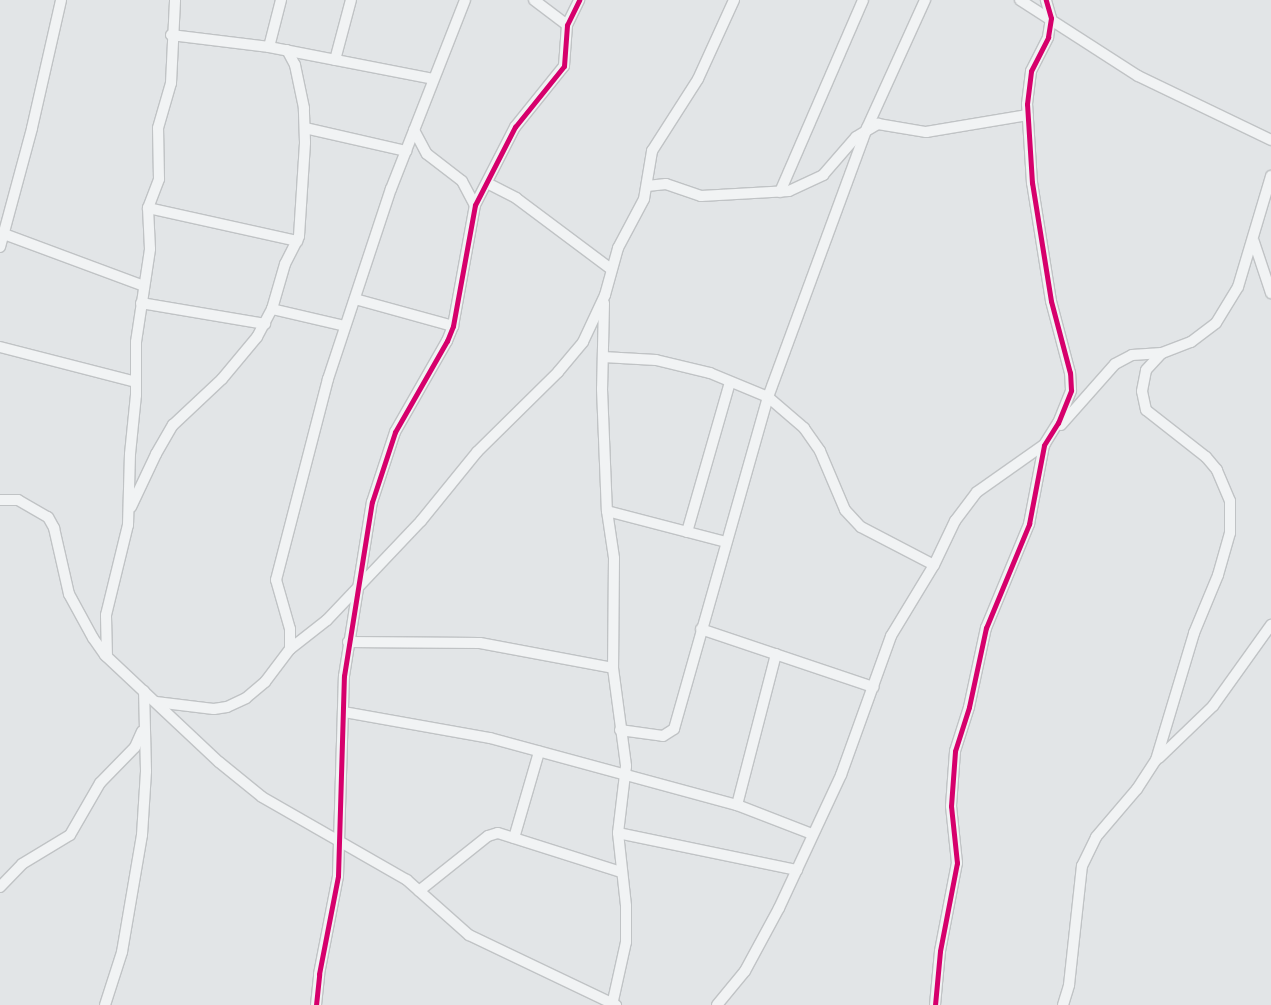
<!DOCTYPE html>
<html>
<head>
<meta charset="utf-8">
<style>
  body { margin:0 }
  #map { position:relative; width:1271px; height:1005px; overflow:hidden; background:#e2e5e7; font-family:Quicksand,sans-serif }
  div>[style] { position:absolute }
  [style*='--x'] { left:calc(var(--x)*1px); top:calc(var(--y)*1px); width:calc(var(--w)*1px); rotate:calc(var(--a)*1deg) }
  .roads { filter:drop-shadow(1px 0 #c0c3c5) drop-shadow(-1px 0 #c0c3c5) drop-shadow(0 1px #c0c3c5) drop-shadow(0 -1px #c0c3c5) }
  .minor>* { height:10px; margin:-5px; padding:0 5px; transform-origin:5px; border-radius:5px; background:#f1f3f4 }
  .cycleway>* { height:5px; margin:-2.5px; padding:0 2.5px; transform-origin:2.5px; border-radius:2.5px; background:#d6006c }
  span { translate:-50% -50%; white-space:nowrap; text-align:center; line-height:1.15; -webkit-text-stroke:4px #eff3f7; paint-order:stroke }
</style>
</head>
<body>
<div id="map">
  <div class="roads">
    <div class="minor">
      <div style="--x:534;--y:0;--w:41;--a:37.1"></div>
      <div style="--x:1020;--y:0;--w:140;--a:32.8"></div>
      <div style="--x:1138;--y:76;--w:148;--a:25.7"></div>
      <div style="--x:171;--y:35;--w:99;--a:7"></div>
      <div style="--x:269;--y:47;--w:167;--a:11"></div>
      <div style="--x:269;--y:47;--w:49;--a:-75.7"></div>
      <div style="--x:335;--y:60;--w:62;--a:-75.1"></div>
      <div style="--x:305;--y:128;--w:104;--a:12.8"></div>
      <div style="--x:414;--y:130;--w:27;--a:62"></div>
      <div style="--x:427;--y:154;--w:44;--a:37.6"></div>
      <div style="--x:462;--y:181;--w:27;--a:62"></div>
      <div style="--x:487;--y:183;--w:33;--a:27"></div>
      <div style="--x:516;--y:198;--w:119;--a:36.8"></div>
      <div style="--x:647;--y:186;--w:19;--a:-6"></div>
      <div style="--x:666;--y:184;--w:37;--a:19"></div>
      <div style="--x:701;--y:196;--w:88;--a:-3.3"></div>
      <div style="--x:789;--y:191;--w:38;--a:-25"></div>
      <div style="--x:823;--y:175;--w:50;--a:-49"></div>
      <div style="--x:856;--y:137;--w:26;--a:-31"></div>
      <div style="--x:878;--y:124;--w:49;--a:9.5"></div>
      <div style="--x:926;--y:132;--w:103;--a:-9.5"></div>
      <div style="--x:780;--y:192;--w:209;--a:-66.6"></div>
      <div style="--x:148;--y:208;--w:153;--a:12.5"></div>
      <div style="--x:4;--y:234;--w:149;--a:20.4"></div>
      <div style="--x:1254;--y:242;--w:54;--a:71.6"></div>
      <div style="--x:0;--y:247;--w:123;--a:-74.9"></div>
      <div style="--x:32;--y:128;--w:131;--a:-77.2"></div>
      <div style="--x:355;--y:299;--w:102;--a:15.4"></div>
      <div style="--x:141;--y:303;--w:126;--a:9.6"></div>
      <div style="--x:604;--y:303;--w:86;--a:91.3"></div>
      <div style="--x:602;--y:389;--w:122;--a:87.7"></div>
      <div style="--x:607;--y:511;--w:48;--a:81.5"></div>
      <div style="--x:614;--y:558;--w:110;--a:90.5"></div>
      <div style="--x:613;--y:668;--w:99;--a:82.4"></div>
      <div style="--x:626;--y:766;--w:67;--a:96.8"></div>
      <div style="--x:618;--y:833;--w:73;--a:83.7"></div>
      <div style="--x:626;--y:906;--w:36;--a:90"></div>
      <div style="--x:626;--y:942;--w:65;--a:102.5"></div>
      <div style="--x:272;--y:309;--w:75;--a:13.1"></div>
      <div style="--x:0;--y:347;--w:140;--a:14.4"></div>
      <div style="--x:603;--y:357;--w:53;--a:3.2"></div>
      <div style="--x:656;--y:360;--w:56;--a:13.5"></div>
      <div style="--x:710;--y:373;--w:63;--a:22.5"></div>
      <div style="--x:768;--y:397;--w:48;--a:40.7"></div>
      <div style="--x:804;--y:428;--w:28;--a:55"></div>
      <div style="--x:820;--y:451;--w:64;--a:67"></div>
      <div style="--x:845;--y:510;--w:23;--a:47"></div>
      <div style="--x:861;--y:527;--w:82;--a:27.5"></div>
      <div style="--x:1061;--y:425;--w:81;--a:-48.5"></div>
      <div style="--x:1115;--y:364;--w:19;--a:-28"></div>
      <div style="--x:1132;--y:355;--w:30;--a:-4"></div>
      <div style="--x:0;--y:500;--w:18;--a:0"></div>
      <div style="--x:18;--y:500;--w:34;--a:30"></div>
      <div style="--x:48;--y:517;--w:13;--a:61"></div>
      <div style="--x:54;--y:528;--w:68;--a:77.2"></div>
      <div style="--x:69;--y:594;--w:50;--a:61.4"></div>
      <div style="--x:93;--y:638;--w:21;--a:55"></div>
      <div style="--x:105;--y:655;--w:156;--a:43.2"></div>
      <div style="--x:219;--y:762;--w:55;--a:39.1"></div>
      <div style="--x:262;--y:797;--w:167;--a:29.8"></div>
      <div style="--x:407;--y:880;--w:83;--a:41.6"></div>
      <div style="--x:469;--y:935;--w:163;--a:25.5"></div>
      <div style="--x:131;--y:507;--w:59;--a:-64.7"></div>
      <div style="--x:156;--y:454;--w:34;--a:-60"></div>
      <div style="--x:173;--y:425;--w:67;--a:-43.2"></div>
      <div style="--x:222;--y:379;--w:55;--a:-50.2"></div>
      <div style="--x:257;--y:337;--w:32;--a:-62"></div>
      <div style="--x:272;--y:309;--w:47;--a:-73.9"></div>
      <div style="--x:285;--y:264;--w:31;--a:-63"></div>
      <div style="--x:299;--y:236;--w:94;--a:-86.3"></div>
      <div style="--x:305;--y:142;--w:34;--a:-92"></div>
      <div style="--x:304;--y:108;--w:44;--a:-101.8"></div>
      <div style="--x:295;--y:65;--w:17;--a:-118"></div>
      <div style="--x:607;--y:511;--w:123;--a:14.6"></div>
      <div style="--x:687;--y:532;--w:156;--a:-74"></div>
      <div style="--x:701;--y:629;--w:182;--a:18.6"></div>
      <div style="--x:348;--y:642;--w:132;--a:0.4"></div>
      <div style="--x:480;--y:643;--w:135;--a:10.6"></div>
      <div style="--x:290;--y:649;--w:47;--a:-38.1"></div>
      <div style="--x:327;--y:620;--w:137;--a:-46.5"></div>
      <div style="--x:421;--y:521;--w:89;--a:-50.9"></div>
      <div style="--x:477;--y:452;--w:114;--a:-44.6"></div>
      <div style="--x:558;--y:372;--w:39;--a:-50"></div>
      <div style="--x:583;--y:342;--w:52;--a:-64.9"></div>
      <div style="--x:605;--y:295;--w:49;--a:-74.5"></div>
      <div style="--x:618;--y:248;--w:55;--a:-62"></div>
      <div style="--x:644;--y:199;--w:49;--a:-80.5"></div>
      <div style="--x:652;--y:151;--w:85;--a:-57.4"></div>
      <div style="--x:698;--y:79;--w:87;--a:-65.5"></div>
      <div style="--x:107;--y:657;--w:42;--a:-91.4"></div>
      <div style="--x:106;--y:615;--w:93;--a:-76.3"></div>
      <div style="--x:128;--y:525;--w:71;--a:-88.4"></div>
      <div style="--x:130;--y:454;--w:59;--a:-84.2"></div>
      <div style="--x:136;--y:395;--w:53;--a:-90"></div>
      <div style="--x:136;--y:342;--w:94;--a:-81.4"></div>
      <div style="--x:150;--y:249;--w:41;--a:-92.8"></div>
      <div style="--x:148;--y:208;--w:31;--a:-69"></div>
      <div style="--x:159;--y:179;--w:51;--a:-91.1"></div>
      <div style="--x:158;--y:128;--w:47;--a:-73.9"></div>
      <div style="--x:171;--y:83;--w:83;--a:-87.2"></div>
      <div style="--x:156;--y:702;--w:58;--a:6.9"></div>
      <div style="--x:214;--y:709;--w:13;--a:-9"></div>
      <div style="--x:227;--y:707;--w:21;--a:-25"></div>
      <div style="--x:246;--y:698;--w:25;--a:-40"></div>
      <div style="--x:265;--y:682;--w:41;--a:-52.9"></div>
      <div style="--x:290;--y:649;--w:20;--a:-90"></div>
      <div style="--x:290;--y:629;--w:51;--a:-105.9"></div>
      <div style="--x:276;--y:580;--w:208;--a:-75.5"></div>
      <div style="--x:328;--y:379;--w:200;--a:-71.7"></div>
      <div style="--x:391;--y:189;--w:203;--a:-68.6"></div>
      <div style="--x:344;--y:712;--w:148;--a:10.1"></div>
      <div style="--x:490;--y:738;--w:256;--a:15.2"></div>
      <div style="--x:737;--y:805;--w:80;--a:21.1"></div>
      <div style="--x:620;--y:730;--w:43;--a:7.9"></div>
      <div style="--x:663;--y:736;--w:13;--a:-32"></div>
      <div style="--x:674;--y:729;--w:345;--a:-74.2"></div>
      <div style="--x:768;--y:397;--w:287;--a:-69.8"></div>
      <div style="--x:867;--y:128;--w:141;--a:-65.6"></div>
      <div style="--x:1159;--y:758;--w:75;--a:-43.9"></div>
      <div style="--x:1213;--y:706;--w:100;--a:-54.4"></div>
      <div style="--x:737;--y:805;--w:156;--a:-75.5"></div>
      <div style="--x:618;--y:833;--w:183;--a:11.7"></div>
      <div style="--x:514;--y:838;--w:90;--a:-73.8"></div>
      <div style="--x:0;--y:887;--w:32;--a:-46"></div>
      <div style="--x:22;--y:864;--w:56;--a:-31.1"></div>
      <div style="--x:70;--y:835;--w:60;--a:-60"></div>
      <div style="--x:100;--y:783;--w:50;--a:-45.8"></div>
      <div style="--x:135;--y:747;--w:17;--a:-66"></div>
      <div style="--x:419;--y:891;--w:88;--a:-38.6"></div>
      <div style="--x:488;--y:836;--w:10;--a:-17"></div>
      <div style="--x:498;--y:833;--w:129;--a:17.6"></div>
      <div style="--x:105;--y:1005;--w:56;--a:-72.2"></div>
      <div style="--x:122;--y:952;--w:119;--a:-80.3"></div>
      <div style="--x:142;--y:835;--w:64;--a:-86.4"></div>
      <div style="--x:146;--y:771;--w:80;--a:-91.4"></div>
      <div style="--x:316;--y:1005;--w:31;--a:-84"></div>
      <div style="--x:319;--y:974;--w:100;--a:-79"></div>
      <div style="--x:338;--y:876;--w:200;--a:-88.3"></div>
      <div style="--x:344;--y:676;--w:176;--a:-80.9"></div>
      <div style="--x:372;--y:502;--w:74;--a:-71.8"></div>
      <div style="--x:395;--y:432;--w:105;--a:-60.3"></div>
      <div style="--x:447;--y:341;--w:16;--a:-68"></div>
      <div style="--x:453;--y:326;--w:123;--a:-79.7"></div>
      <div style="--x:475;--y:205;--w:88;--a:-62.9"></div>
      <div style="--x:515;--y:127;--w:78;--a:-51.2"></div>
      <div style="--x:564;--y:66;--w:41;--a:-85.8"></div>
      <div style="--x:567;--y:25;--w:28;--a:-64"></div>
      <div style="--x:717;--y:1005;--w:44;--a:-50.5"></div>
      <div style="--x:745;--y:971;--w:72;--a:-61.6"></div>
      <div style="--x:779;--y:908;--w:147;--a:-65"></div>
      <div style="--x:841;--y:775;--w:148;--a:-70.2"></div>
      <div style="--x:891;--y:636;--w:83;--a:-58.8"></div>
      <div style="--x:934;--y:565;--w:49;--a:-64.5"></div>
      <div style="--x:955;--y:521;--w:36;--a:-53"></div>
      <div style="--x:977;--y:492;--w:83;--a:-35.2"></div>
      <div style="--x:935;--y:1005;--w:54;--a:-84.7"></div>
      <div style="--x:940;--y:951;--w:90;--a:-79.1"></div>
      <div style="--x:957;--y:863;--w:57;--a:-96"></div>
      <div style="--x:951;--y:806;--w:55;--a:-85.8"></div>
      <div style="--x:955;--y:751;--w:46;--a:-72.3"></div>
      <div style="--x:969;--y:707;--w:81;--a:-77.9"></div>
      <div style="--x:986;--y:628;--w:113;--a:-67.5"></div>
      <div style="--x:1029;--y:524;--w:80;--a:-79.2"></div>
      <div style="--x:1044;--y:445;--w:26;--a:-58"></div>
      <div style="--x:1058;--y:423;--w:35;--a:-68"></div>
      <div style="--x:1071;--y:390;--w:17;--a:-93"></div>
      <div style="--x:1070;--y:373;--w:74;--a:-104.8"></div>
      <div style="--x:1051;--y:301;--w:120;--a:-99.1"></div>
      <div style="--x:1032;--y:183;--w:79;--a:-93.6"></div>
      <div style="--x:1027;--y:104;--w:33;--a:-83"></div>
      <div style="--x:1031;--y:71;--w:38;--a:-63"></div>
      <div style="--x:1048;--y:37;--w:19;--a:-81"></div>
      <div style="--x:1051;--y:18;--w:19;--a:-106"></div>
      <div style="--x:1063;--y:1005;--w:21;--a:-73"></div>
      <div style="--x:1069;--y:985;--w:120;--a:-83.8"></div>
      <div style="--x:1082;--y:866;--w:32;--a:-64"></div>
      <div style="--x:1096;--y:837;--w:63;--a:-49.5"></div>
      <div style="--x:1137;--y:789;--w:35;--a:-57"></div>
      <div style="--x:1156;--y:760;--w:133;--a:-73.3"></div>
      <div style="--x:1194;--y:633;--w:63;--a:-67.5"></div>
      <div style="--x:1218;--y:575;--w:44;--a:-74.1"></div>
      <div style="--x:1230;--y:533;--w:32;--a:-90"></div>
      <div style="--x:1230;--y:501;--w:34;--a:-113"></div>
      <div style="--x:1217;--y:470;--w:17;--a:-130"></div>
      <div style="--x:1206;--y:457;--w:76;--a:-141.9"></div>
      <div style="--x:1146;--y:410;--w:19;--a:-102"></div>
      <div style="--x:1142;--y:391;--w:21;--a:-79"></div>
      <div style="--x:1146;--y:370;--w:23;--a:-47"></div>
      <div style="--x:1162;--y:353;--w:31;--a:-21"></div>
      <div style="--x:1191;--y:342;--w:31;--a:-37"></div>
      <div style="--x:1216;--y:323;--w:42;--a:-58.6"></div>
      <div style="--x:1238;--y:287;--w:116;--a:-73.4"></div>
    </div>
  </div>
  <div class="cycleway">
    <div style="--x:316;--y:1005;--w:31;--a:-84"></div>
    <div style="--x:319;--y:974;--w:100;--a:-79"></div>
    <div style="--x:338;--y:876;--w:200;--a:-88.3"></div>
    <div style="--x:344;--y:676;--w:176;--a:-80.9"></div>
    <div style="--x:372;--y:502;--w:74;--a:-71.8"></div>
    <div style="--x:395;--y:432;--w:105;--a:-60.3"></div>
    <div style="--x:447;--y:341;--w:16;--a:-68"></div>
    <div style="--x:453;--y:326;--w:123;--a:-79.7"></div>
    <div style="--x:475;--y:205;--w:88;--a:-62.9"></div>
    <div style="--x:515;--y:127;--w:78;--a:-51.2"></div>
    <div style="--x:564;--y:66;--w:41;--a:-85.8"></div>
    <div style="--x:567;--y:25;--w:28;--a:-64"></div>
    <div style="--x:935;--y:1005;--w:54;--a:-84.7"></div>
    <div style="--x:940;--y:951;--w:90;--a:-79.1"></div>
    <div style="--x:957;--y:863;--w:57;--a:-96"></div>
    <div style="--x:951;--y:806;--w:55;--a:-85.8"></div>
    <div style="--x:955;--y:751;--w:46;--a:-72.3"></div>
    <div style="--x:969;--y:707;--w:81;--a:-77.9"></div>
    <div style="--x:986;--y:628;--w:113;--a:-67.5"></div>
    <div style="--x:1029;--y:524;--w:80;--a:-79.2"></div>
    <div style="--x:1044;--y:445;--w:26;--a:-58"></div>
    <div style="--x:1058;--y:423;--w:35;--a:-68"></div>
    <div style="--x:1071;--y:390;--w:17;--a:-93"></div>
    <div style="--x:1070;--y:373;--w:74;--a:-104.8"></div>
    <div style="--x:1051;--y:301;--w:120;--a:-99.1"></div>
    <div style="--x:1032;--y:183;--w:79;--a:-93.6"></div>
    <div style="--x:1027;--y:104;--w:33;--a:-83"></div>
    <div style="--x:1031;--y:71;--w:38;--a:-63"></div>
    <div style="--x:1048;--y:37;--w:19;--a:-81"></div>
    <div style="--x:1051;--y:18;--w:19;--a:-106"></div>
  </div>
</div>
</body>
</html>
